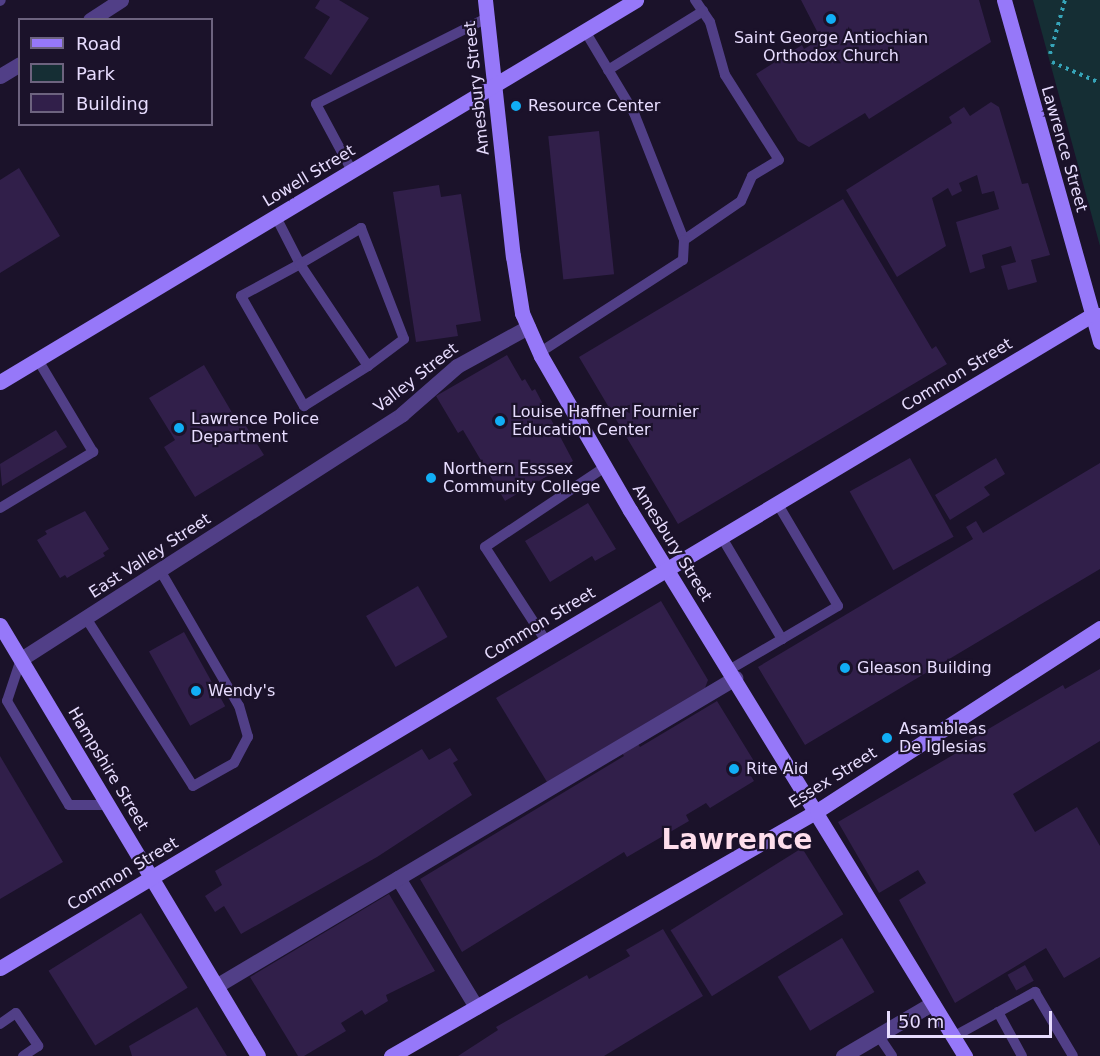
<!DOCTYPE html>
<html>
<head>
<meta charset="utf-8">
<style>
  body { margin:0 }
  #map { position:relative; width:1100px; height:1056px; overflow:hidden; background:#1b122a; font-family:"DejaVu Sans",sans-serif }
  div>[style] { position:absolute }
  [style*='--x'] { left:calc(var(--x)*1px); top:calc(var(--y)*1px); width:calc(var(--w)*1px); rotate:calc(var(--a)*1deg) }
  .green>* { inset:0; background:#152e34 }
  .building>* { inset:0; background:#311f4a; transform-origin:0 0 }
  .path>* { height:4px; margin-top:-2px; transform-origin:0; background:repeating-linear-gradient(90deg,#36a4b8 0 3px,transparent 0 7.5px) }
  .lane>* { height:10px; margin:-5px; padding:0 5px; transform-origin:5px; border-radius:5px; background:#513f87 }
  .street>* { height:15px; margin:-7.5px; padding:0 7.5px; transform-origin:7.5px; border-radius:7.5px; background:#513f87 }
  .secondary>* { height:15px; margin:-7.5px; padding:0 7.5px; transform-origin:7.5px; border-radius:7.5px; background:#9678f9 }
  .dots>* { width:16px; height:16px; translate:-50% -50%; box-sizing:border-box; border:3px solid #1b122a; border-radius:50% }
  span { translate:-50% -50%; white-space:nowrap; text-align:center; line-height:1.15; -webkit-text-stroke:4.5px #1b122a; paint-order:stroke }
  .poi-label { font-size:16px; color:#e7dcfe }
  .left { translate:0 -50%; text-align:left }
  .street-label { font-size:16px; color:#e7dcfe }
  .town-label { font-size:28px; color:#fedeec; font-weight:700 }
  .legend { position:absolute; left:18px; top:18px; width:195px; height:108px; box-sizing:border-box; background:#1b122a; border:2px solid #6d637f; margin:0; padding:8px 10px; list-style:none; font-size:18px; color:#e7dcfe }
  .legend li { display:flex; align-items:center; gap:12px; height:30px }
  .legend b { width:30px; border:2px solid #6d637f }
  .scale { position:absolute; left:887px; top:1011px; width:165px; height:27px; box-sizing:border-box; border:3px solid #e7dcfe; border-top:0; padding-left:8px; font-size:18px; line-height:21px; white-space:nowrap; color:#e7dcfe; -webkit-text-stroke:4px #1b122a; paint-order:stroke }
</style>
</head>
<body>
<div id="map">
  <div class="green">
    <div style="clip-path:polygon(1033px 0,1100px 0,1100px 246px)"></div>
  </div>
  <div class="building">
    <div style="clip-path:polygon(320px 0,339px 0,369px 18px,331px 75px,304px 58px,330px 17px,315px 8px)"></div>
    <div style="clip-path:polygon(801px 0,979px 0,991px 42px,869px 119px,865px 113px,809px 147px,798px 141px,756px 74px,802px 45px,804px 49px,821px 39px)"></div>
    <div style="clip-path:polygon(991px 102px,999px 107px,1022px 184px,1028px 183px,1050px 255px,1031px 260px,1037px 282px,1008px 290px,1001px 266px,1016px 262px,1011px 246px,982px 255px,985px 268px,970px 273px,956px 222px,999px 209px,994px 191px,982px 194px,977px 175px,959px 183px,962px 191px,952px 196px,948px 188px,932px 198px,946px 246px,897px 277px,846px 190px,952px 123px,949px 117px,964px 107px,970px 116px)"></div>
    <div style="left:599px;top:131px;width:144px;height:51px;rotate:84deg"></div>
    <div style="clip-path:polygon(19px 168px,60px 236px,0 273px,0 180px)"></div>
    <div style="clip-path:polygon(439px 185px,441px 197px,461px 194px,481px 321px,456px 325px,458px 336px,416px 342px,393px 192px)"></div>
    <div style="clip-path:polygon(843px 199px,932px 349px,936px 346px,947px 364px,678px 524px,579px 357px)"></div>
    <div style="clip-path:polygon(507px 355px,522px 381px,525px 379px,532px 391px,535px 389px,573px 461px,505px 501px,463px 430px,458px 433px,436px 396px)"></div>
    <div style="clip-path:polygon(204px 365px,237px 421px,241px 418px,264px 455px,195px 497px,164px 447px,175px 440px,149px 398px)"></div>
    <div style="clip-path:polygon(56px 430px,67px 447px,2px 486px,0 464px)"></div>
    <div style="left:910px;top:458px;width:90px;height:69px;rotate:61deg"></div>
    <div style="clip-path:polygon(996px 458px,1005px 474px,984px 487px,990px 495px,950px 520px,935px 495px)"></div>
    <div style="clip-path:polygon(1100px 463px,1100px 569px,805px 745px,758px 667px,973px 539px,966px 527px,976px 521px,983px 533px)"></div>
    <div style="clip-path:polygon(588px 503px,616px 549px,595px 561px,592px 556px,550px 582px,525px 541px)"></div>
    <div style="clip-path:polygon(85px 511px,109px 549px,103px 553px,105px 556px,67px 578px,65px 575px,60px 578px,37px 540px,47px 534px,45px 531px)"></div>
    <div style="left:418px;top:586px;width:59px;height:60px;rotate:60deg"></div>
    <div style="clip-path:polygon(661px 601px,708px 680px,705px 688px,547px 782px,496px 698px)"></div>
    <div style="left:184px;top:632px;width:85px;height:40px;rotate:61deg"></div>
    <div style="clip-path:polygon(1100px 669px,1100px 741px,1013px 794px,1035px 832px,1077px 807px,1100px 846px,1100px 957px,1064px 978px,1046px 948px,955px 1003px,899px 900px,926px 883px,918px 870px,879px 893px,838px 822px,965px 748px,963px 744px,1063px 685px,1065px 689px)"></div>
    <div style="clip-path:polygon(717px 701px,757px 766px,748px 771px,754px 781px,710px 808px,706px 803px,686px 815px,689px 821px,627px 857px,624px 852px,462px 952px,420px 879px,624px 756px,621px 751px,636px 741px,640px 747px)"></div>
    <div style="clip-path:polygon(450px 748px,458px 760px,453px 763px,472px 795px,377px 857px,241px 934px,224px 906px,215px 912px,205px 896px,222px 885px,215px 871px,422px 749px,429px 760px)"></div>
    <div style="clip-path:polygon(0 756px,63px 862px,0 899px)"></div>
    <div style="left:802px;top:848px;width:78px;height:155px;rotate:58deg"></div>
    <div style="clip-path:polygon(389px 894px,435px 971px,386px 995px,388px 1001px,365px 1015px,362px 1010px,341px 1023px,346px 1031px,304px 1056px,298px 1056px,250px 977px)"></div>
    <div style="left:141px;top:913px;width:88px;height:109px;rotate:58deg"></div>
    <div style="clip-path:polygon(663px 929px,703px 996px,604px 1056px,458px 1056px,498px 1030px,496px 1027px,587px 975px,589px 979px,630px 956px,626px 950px)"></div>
    <div style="left:842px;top:938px;width:63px;height:75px;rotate:59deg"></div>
    <div style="left:1025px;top:965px;width:18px;height:20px;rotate:61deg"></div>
    <div style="clip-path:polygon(197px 1007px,227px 1056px,132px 1056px,129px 1046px)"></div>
  </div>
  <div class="path">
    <div style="--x:1050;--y:54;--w:56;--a:-74.5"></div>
    <div style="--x:1052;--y:62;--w:52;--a:23.6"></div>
  </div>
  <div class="lane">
    <div style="--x:0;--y:1;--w:1;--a:-45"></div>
    <div style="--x:585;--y:31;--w:96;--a:59.1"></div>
    <div style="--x:634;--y:113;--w:136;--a:68.5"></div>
    <div style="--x:684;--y:240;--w:69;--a:-34.4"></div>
    <div style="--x:741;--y:201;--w:27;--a:-66"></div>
    <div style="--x:752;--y:176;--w:31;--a:-31"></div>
    <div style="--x:779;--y:160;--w:101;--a:-122.4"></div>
    <div style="--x:725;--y:75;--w:55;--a:-105.8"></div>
    <div style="--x:710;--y:22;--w:27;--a:-124"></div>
    <div style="--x:608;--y:70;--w:112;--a:-31.8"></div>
    <div style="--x:352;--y:171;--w:76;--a:-118.2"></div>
    <div style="--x:316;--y:104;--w:194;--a:-26.7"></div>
    <div style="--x:276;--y:217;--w:53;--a:62.9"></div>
    <div style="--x:300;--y:264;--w:67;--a:151.5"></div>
    <div style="--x:241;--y:296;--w:127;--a:60.2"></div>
    <div style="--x:304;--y:406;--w:75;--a:-32"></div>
    <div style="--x:368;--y:366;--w:123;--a:-123.7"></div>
    <div style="--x:300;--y:264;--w:71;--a:-30.5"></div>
    <div style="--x:361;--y:228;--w:119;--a:68.8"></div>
    <div style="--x:404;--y:339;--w:45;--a:143.1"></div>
    <div style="--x:539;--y:353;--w:171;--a:-32.9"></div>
    <div style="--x:683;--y:260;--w:20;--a:-87"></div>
    <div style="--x:0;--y:508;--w:109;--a:-31.1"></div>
    <div style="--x:93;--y:452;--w:107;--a:-120.9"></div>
    <div style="--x:721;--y:536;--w:120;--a:59.4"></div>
    <div style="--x:782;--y:639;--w:65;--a:-30.5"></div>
    <div style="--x:838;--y:606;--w:120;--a:-120.6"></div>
    <div style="--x:86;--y:618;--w:199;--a:57.5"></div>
    <div style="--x:193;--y:786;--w:47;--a:-29.3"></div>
    <div style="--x:234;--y:763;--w:30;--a:-62"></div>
    <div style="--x:248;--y:737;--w:32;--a:-106"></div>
    <div style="--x:239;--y:706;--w:157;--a:-120.2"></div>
    <div style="--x:546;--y:641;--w:112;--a:-123"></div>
    <div style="--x:485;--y:547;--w:144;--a:-33.7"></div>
    <div style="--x:21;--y:659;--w:44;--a:108.4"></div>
    <div style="--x:7;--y:701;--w:121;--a:59.2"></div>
    <div style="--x:69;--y:805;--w:39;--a:0"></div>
    <div style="--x:729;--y:670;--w:61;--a:-30.3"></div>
    <div style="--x:998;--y:1012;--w:50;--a:61.4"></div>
    <div style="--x:0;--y:1024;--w:19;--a:-35"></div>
    <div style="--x:16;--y:1013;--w:40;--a:56"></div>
    <div style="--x:38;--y:1046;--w:18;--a:146"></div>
    <div style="--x:878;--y:1035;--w:25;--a:56"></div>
    <div style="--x:953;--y:1037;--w:94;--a:-28.8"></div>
    <div style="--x:1035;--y:992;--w:74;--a:59.3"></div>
  </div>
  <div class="street">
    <div style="--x:90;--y:20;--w:37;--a:-33"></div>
    <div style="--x:0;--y:76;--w:23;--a:-31"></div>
    <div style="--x:21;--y:659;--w:453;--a:-32.7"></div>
    <div style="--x:402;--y:414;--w:73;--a:-41.1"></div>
    <div style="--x:457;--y:366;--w:81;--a:-28.8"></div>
    <div style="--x:398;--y:878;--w:151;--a:58.8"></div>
    <div style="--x:216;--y:986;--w:604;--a:-30.69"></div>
    <div style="--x:843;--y:1056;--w:104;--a:-30.5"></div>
  </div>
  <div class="secondary">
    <div style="--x:485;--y:0;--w:258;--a:83.8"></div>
    <div style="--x:513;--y:256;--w:58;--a:81"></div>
    <div style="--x:522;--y:313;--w:47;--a:66.2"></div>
    <div style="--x:541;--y:356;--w:178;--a:60"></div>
    <div style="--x:630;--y:510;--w:641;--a:58.47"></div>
    <div style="--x:1004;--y:0;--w:355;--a:74.3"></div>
    <div style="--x:0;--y:382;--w:742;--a:-30.99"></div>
    <div style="--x:0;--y:625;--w:502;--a:59.09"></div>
    <div style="--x:0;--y:968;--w:1272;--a:-30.88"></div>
    <div style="--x:1092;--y:315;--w:8;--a:0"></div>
    <div style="--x:391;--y:1056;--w:491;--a:-29.9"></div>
    <div style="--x:817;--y:811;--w:337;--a:-32.9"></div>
  </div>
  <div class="dots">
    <div style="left:831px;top:19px;background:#11aef5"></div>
    <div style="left:516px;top:106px;background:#11aef5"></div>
    <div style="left:500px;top:421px;background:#11aef5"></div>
    <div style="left:179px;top:428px;background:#11aef5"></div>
    <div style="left:431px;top:478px;background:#11aef5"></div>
    <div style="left:845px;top:668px;background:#11aef5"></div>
    <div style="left:196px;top:691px;background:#11aef5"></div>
    <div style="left:887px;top:738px;background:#11aef5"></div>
    <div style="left:734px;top:769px;background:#11aef5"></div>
  </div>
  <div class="poi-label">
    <span style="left:831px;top:47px">Saint George Antiochian<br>Orthodox Church</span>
    <span class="left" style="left:528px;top:106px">Resource Center</span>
    <span class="left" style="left:512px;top:421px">Louise Haffner Fournier<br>Education Center</span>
    <span class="left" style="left:191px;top:428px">Lawrence Police<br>Department</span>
    <span class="left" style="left:443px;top:478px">Northern Esssex<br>Community College</span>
    <span class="left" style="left:857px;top:668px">Gleason Building</span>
    <span class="left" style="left:208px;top:691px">Wendy's</span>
    <span class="left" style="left:899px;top:738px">Asambleas<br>De Iglesias</span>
    <span class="left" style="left:746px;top:769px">Rite Aid</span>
  </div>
  <div class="street-label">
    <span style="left:477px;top:88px;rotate:-96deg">Amesbury Street</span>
    <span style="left:1064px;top:149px;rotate:74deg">Lawrence Street</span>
    <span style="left:309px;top:176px;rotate:-31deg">Lowell Street</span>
    <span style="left:957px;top:375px;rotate:-31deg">Common Street</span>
    <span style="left:416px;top:378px;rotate:-38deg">Valley Street</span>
    <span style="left:672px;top:543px;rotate:58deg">Amesbury Street</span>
    <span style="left:150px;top:556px;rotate:-33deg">East Valley Street</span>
    <span style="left:540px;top:624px;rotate:-31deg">Common Street</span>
    <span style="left:108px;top:769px;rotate:59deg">Hampshire Street</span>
    <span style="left:833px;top:778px;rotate:-32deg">Essex Street</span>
    <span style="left:123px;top:874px;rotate:-31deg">Common Street</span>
  </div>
  <div class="town-label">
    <span style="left:737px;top:840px">Lawrence</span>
  </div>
  <ul class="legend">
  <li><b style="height:8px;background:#9678f9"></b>Road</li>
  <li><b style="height:16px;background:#152e34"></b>Park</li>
  <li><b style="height:16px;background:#311f4a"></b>Building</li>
  </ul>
  <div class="scale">50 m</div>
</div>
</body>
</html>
